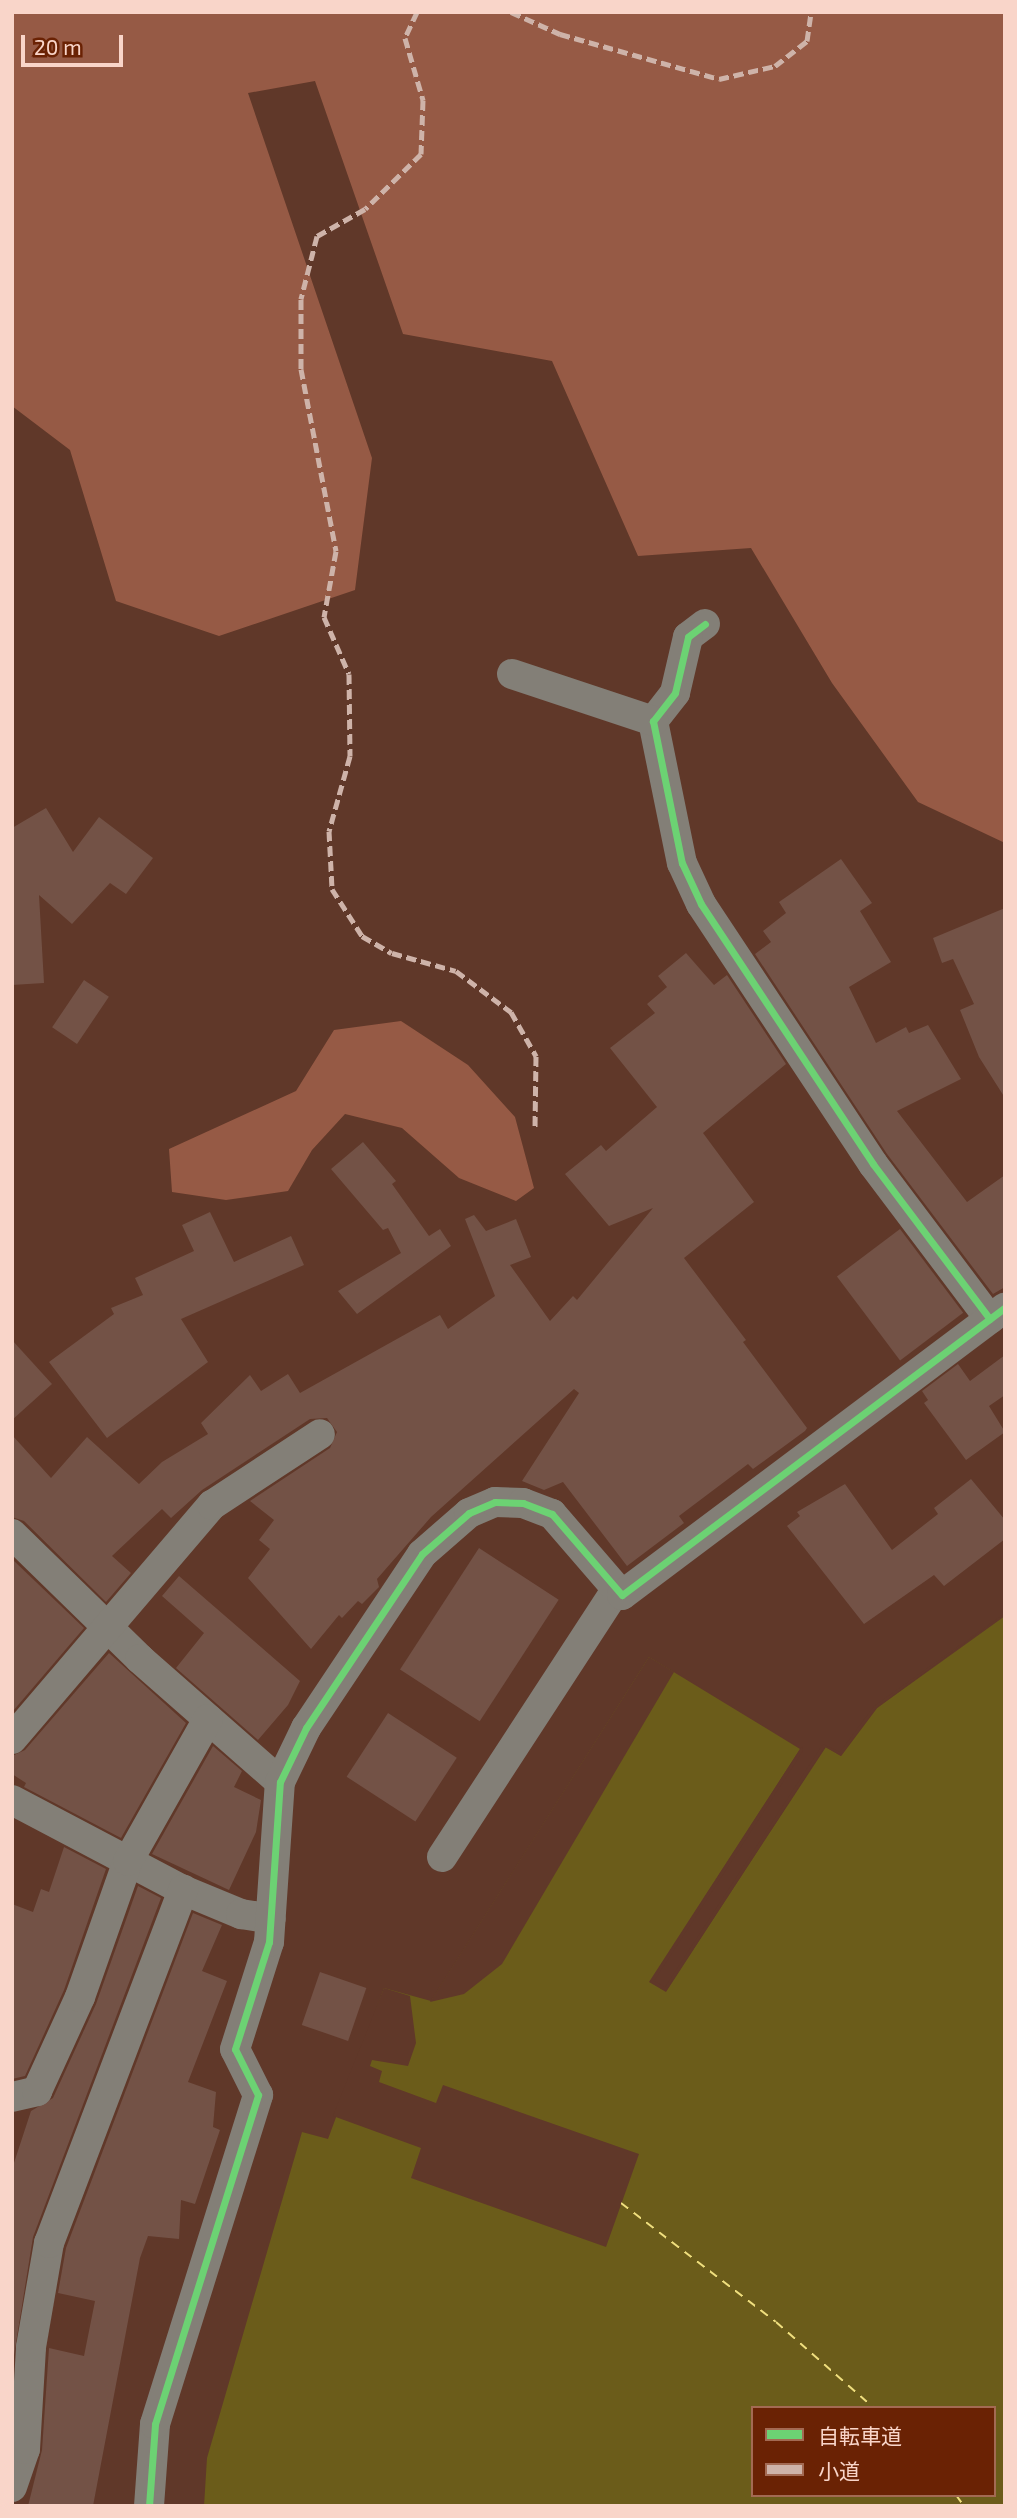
<!DOCTYPE html>
<html>
<head>
<meta charset="utf-8">
<style>
  body { margin:0 }
  #map { position:relative; width:1017px; height:2518px; overflow:hidden; background:#603829; font-family:"Exo 2","Noto Sans JP",sans-serif }
  div>[style] { position:absolute }
  [style*='--x'] { left:calc(var(--x)*1px); top:calc(var(--y)*1px); width:calc(var(--w)*1px); rotate:calc(var(--a)*1deg) }
  .forest>* { inset:0; background:#965a45 }
  .water>* { inset:0; background:#6b5c1a }
  .pier>* { inset:0; background:#603829 }
  .ferry>* { height:2px; margin-top:-1px; transform-origin:0; background:repeating-linear-gradient(90deg,#f0df7e 0 9px,transparent 0 16px) }
  .building>* { inset:0; background:#735246; transform-origin:0 0 }
  .street>* { height:30px; margin:-15px; padding:0 15px; transform-origin:15px; border-radius:15px; background:#837f77 }
  .quiet>* { height:5px; margin-top:-2.5px; transform-origin:0; background:repeating-linear-gradient(90deg,#ceb3a9 0 10px,transparent 0 15px) }
  .cycleway>* { height:7px; margin:-3.5px; padding:0 3.5px; transform-origin:3.5px; border-radius:3.5px; background:#6cd273 }
  span { translate:-50% -50%; white-space:nowrap; text-align:center; line-height:1.15; -webkit-text-stroke:6px #6a2204; paint-order:stroke }
  .frame { position:absolute; inset:0; border:14px solid #f9d5c9; pointer-events:none }
  .legend { position:absolute; left:751px; top:2406px; width:245px; height:91px; box-sizing:border-box; background:#6a2204; border:2px solid #a36a53; margin:0; padding:9px 12px; list-style:none; font-size:21px; color:#f9d5c9 }
  .legend li { display:flex; align-items:center; gap:14px; height:35px }
  .legend b { width:35px; border:2px solid #a36a53 }
  .scale { position:absolute; left:21px; top:35px; width:102px; height:32px; box-sizing:border-box; border:4px solid #f9d5c9; border-top:0; padding-left:9px; font-size:21px; line-height:24px; white-space:nowrap; color:#f9d5c9; -webkit-text-stroke:5px #6a2204; paint-order:stroke }
</style>
</head>
<body>
<div id="map">
  <div class="forest">
    <div style="clip-path:polygon(12px 12px,1005px 12px,1005px 843px,918px 802px,832px 683px,751px 548px,638px 556px,552px 361px,403px 334px,315px 81px,248px 93px,372px 458px,355px 590px,219px 636px,116px 601px,70px 450px,12px 406px)"></div>
    <div style="clip-path:polygon(401px 1021px,468px 1065px,515px 1117px,534px 1188px,516px 1201px,459px 1178px,402px 1128px,345px 1114px,312px 1150px,288px 1191px,226px 1200px,172px 1192px,169px 1149px,296px 1091px,334px 1030px)"></div>
  </div>
  <div class="water">
    <div style="clip-path:polygon(evenodd,1005px 1616px,1005px 2506px,204px 2506px,207px 2458px,302px 2132px,328px 2139px,384px 1988px,431px 2001px,649px 1657px,800px 1749px,650px 1982px,666px 1991px,826px 1747px,841px 1756px,877px 1708px,1005px 1616px,753px 2408px,994px 2408px,994px 2495px,753px 2495px,753px 2408px)"></div>
  </div>
  <div class="pier">
    <div style="clip-path:polygon(1005px 1613px,877px 1708px,841px 1756px,825px 1747px,666px 1992px,649px 1982px,802px 1746px,803px 1751px,654px 1981px,665px 1987px,823px 1744px,840px 1752px,874px 1706px)"></div>
    <div style="clip-path:polygon(649px 1657px,674px 1672px,502px 1964px,464px 1994px,430px 2002px)"></div>
    <div style="clip-path:polygon(384px 1988px,410px 1996px,416px 2043px,408px 2066px,372px 2060px,370px 2066px,382px 2071px,379px 2082px,436px 2103px,443px 2085px,639px 2154px,606px 2247px,411px 2178px,421px 2148px,333px 2116px)"></div>
  </div>
  <div class="ferry">
    <div style="--x:621;--y:2203;--w:195;--a:37.5"></div>
    <div style="--x:776;--y:2322;--w:130;--a:41.3"></div>
    <div style="--x:956;--y:2495;--w:14;--a:54"></div>
  </div>
  <div class="building">
    <div style="clip-path:polygon(46px 808px,73px 852px,99px 817px,153px 858px,126px 894px,110px 883px,72px 924px,39px 895px,44px 983px,12px 985px,12px 828px)"></div>
    <div style="clip-path:polygon(841px 859px,872px 903px,860px 911px,891px 962px,849px 987px,876px 1043px,906px 1027px,909px 1033px,928px 1025px,961px 1079px,897px 1111px,967px 1202px,1005px 1175px,1005px 1287px,993px 1294px,887px 1154px,755px 954px,771px 942px,763px 931px,786px 913px,779px 902px)"></div>
    <div style="clip-path:polygon(1005px 908px,1005px 1098px,979px 1057px,960px 1010px,974px 1004px,953px 959px,942px 963px,933px 938px)"></div>
    <div style="clip-path:polygon(686px 953px,714px 985px,727px 975px,786px 1064px,703px 1133px,754px 1202px,684px 1258px,746px 1340px,743px 1342px,807px 1428px,805px 1431px,753px 1469px,748px 1464px,679px 1516px,684px 1523px,627px 1566px,563px 1482px,544px 1490px,522px 1481px,579px 1393px,574px 1389px,431px 1517px,377px 1579px,379px 1587px,362px 1604px,358px 1601px,342px 1618px,339px 1615px,311px 1649px,248px 1578px,270px 1549px,259px 1540px,274px 1520px,250px 1501px,330px 1448px,337px 1432px,327px 1418px,310px 1419px,202px 1490px,171px 1518px,162px 1509px,112px 1556px,131px 1573px,106px 1602px,24px 1521px,12px 1517px,12px 1435px,51px 1478px,87px 1437px,139px 1484px,162px 1462px,208px 1434px,201px 1423px,250px 1375px,261px 1391px,288px 1374px,300px 1393px,440px 1315px,448px 1329px,495px 1296px,465px 1219px,474px 1215px,486px 1231px,516px 1219px,531px 1257px,510px 1265px,550px 1321px,573px 1296px,577px 1300px,653px 1208px,609px 1226px,565px 1174px,601px 1145px,606px 1151px,657px 1107px,610px 1048px,655px 1013px,647px 1004px,667px 987px,658px 976px)"></div>
    <div style="left:84px;top:980px;width:30px;height:57px;rotate:34deg"></div>
    <div style="clip-path:polygon(363px 1142px,396px 1181px,392px 1184px,429px 1236px,440px 1229px,451px 1246px,357px 1314px,338px 1291px,401px 1253px,388px 1228px,383px 1230px,331px 1169px)"></div>
    <div style="clip-path:polygon(210px 1212px,234px 1262px,291px 1236px,304px 1265px,181px 1319px,208px 1362px,107px 1438px,49px 1362px,114px 1314px,111px 1308px,143px 1295px,135px 1278px,194px 1251px,182px 1225px)"></div>
    <div style="left:900px;top:1229px;width:105px;height:79px;rotate:53deg"></div>
    <div style="clip-path:polygon(12px 1340px,52px 1384px,12px 1420px)"></div>
    <div style="clip-path:polygon(1005px 1355px,1005px 1395px,989px 1406px,1005px 1432px,966px 1460px,924px 1403px,928px 1400px,922px 1391px,958px 1364px,970px 1381px)"></div>
    <div style="clip-path:polygon(971px 1479px,1005px 1520px,1005px 1539px,944px 1586px,934px 1575px,864px 1624px,787px 1526px,800px 1516px,797px 1512px,845px 1484px,892px 1550px,938px 1514px,934px 1508px)"></div>
    <div style="left:479px;top:1548px;width:95px;height:145px;rotate:33deg"></div>
    <div style="clip-path:polygon(12px 1559px,84px 1628px,13px 1711px,12px 1711px)"></div>
    <div style="clip-path:polygon(179px 1576px,300px 1681px,288px 1705px,258px 1740px,176px 1668px,204px 1633px,162px 1596px)"></div>
    <div style="clip-path:polygon(109px 1653px,186px 1723px,121px 1838px,24px 1787px,26px 1783px,12px 1774px,12px 1756px,25px 1750px)"></div>
    <div style="left:388px;top:1713px;width:82px;height:76px;rotate:33deg"></div>
    <div style="clip-path:polygon(213px 1746px,242px 1771px,234px 1787px,261px 1800px,256px 1832px,229px 1890px,152px 1854px)"></div>
    <div style="clip-path:polygon(64px 1847px,106px 1869px,64px 1990px,25px 2076px,12px 2079px,12px 1904px,33px 1912px,41px 1889px,49px 1892px)"></div>
    <div style="clip-path:polygon(138px 1886px,161px 1898px,33px 2237px,12px 2368px,12px 2169px,31px 2111px,53px 2098px,96px 2004px)"></div>
    <div style="clip-path:polygon(193px 1913px,222px 1925px,202px 1971px,227px 1981px,188px 2082px,216px 2092px,213px 2127px,220px 2130px,195px 2204px,181px 2200px,179px 2239px,148px 2236px,140px 2258px,93px 2506px,28px 2506px,42px 2450px,49px 2348px,84px 2356px,95px 2301px,58px 2293px,66px 2248px)"></div>
    <div style="left:320px;top:1972px;width:49px;height:56px;rotate:19deg"></div>
  </div>
  <div class="street">
    <div style="--x:705;--y:624;--w:21;--a:143"></div>
    <div style="--x:688;--y:637;--w:57;--a:103.1"></div>
    <div style="--x:675;--y:693;--w:36;--a:128"></div>
    <div style="--x:653;--y:721;--w:145;--a:78.5"></div>
    <div style="--x:682;--y:863;--w:45;--a:65.1"></div>
    <div style="--x:701;--y:904;--w:312;--a:56.5"></div>
    <div style="--x:873;--y:1164;--w:194;--a:53"></div>
    <div style="--x:512;--y:674;--w:149;--a:18.4"></div>
    <div style="--x:12;--y:1534;--w:179;--a:44.3"></div>
    <div style="--x:140;--y:1659;--w:186;--a:41.3"></div>
    <div style="--x:12;--y:1739;--w:308;--a:-49.5"></div>
    <div style="--x:212;--y:1505;--w:129;--a:-33.3"></div>
    <div style="--x:12;--y:1800;--w:193;--a:27.8"></div>
    <div style="--x:183;--y:1890;--w:63;--a:22.5"></div>
    <div style="--x:241;--y:1914;--w:30;--a:9"></div>
    <div style="--x:442;--y:1857;--w:320;--a:-56.9"></div>
    <div style="--x:12;--y:2097;--w:26;--a:-13"></div>
    <div style="--x:37;--y:2091;--w:103;--a:-65.4"></div>
    <div style="--x:80;--y:1997;--w:144;--a:-70.6"></div>
    <div style="--x:128;--y:1861;--w:163;--a:-60.6"></div>
    <div style="--x:12;--y:2487;--w:40;--a:-71.1"></div>
    <div style="--x:25;--y:2449;--w:102;--a:-86.6"></div>
    <div style="--x:31;--y:2347;--w:106;--a:-80.2"></div>
    <div style="--x:49;--y:2243;--w:378;--a:-69.2"></div>
    <div style="--x:149;--y:2506;--w:82;--a:-85.8"></div>
    <div style="--x:155;--y:2424;--w:345;--a:-72.6"></div>
    <div style="--x:258;--y:2095;--w:51;--a:-116.6"></div>
    <div style="--x:235;--y:2049;--w:112;--a:-72.4"></div>
    <div style="--x:269;--y:1942;--w:160;--a:-86.1"></div>
    <div style="--x:280;--y:1782;--w:60;--a:-64.3"></div>
    <div style="--x:306;--y:1728;--w:209;--a:-56.3"></div>
    <div style="--x:422;--y:1554;--w:62;--a:-41.1"></div>
    <div style="--x:469;--y:1513;--w:28;--a:-23"></div>
    <div style="--x:495;--y:1502;--w:28;--a:2"></div>
    <div style="--x:523;--y:1503;--w:31;--a:21"></div>
    <div style="--x:552;--y:1514;--w:107;--a:49.2"></div>
    <div style="--x:622;--y:1595;--w:479;--a:-36.9"></div>
  </div>
  <div class="quiet">
    <div style="--x:417;--y:12;--w:29;--a:115"></div>
    <div style="--x:405;--y:38;--w:65;--a:73.8"></div>
    <div style="--x:423;--y:100;--w:54;--a:92.1"></div>
    <div style="--x:421;--y:154;--w:78;--a:135.5"></div>
    <div style="--x:365;--y:209;--w:55;--a:150.6"></div>
    <div style="--x:317;--y:236;--w:65;--a:104.3"></div>
    <div style="--x:301;--y:299;--w:70;--a:90"></div>
    <div style="--x:301;--y:369;--w:185;--a:79.1"></div>
    <div style="--x:336;--y:551;--w:67;--a:100.3"></div>
    <div style="--x:324;--y:617;--w:62;--a:66.3"></div>
    <div style="--x:349;--y:674;--w:82;--a:89.3"></div>
    <div style="--x:350;--y:756;--w:78;--a:105.6"></div>
    <div style="--x:329;--y:831;--w:58;--a:87"></div>
    <div style="--x:332;--y:889;--w:56;--a:57.4"></div>
    <div style="--x:362;--y:936;--w:34;--a:30"></div>
    <div style="--x:392;--y:953;--w:66;--a:15.7"></div>
    <div style="--x:456;--y:971;--w:69;--a:36.7"></div>
    <div style="--x:511;--y:1012;--w:51;--a:60.4"></div>
    <div style="--x:536;--y:1056;--w:71;--a:90.8"></div>
    <div style="--x:511;--y:12;--w:54;--a:24.2"></div>
    <div style="--x:560;--y:34;--w:165;--a:15.8"></div>
    <div style="--x:719;--y:79;--w:57;--a:-13.1"></div>
    <div style="--x:775;--y:66;--w:41;--a:-38"></div>
    <div style="--x:807;--y:41;--w:29;--a:-82"></div>
  </div>
  <div class="cycleway">
    <div style="--x:705;--y:624;--w:21;--a:143"></div>
    <div style="--x:688;--y:637;--w:57;--a:103.1"></div>
    <div style="--x:675;--y:693;--w:36;--a:128"></div>
    <div style="--x:653;--y:721;--w:145;--a:78.5"></div>
    <div style="--x:682;--y:863;--w:45;--a:65.1"></div>
    <div style="--x:701;--y:904;--w:312;--a:56.5"></div>
    <div style="--x:873;--y:1164;--w:194;--a:53"></div>
    <div style="--x:149;--y:2506;--w:82;--a:-85.8"></div>
    <div style="--x:155;--y:2424;--w:345;--a:-72.6"></div>
    <div style="--x:258;--y:2095;--w:51;--a:-116.6"></div>
    <div style="--x:235;--y:2049;--w:112;--a:-72.4"></div>
    <div style="--x:269;--y:1942;--w:160;--a:-86.1"></div>
    <div style="--x:280;--y:1782;--w:60;--a:-64.3"></div>
    <div style="--x:306;--y:1728;--w:209;--a:-56.3"></div>
    <div style="--x:422;--y:1554;--w:62;--a:-41.1"></div>
    <div style="--x:469;--y:1513;--w:28;--a:-23"></div>
    <div style="--x:495;--y:1502;--w:28;--a:2"></div>
    <div style="--x:523;--y:1503;--w:31;--a:21"></div>
    <div style="--x:552;--y:1514;--w:107;--a:49.2"></div>
    <div style="--x:622;--y:1595;--w:479;--a:-36.9"></div>
  </div>
  <div class="frame"></div>
  <ul class="legend">
  <li><b style="height:9px;background:#6cd273"></b>自転車道</li>
  <li><b style="height:9px;background:#ceb3a9"></b>小道</li>
  </ul>
  <div class="scale">20 m</div>
</div>
</body>
</html>
